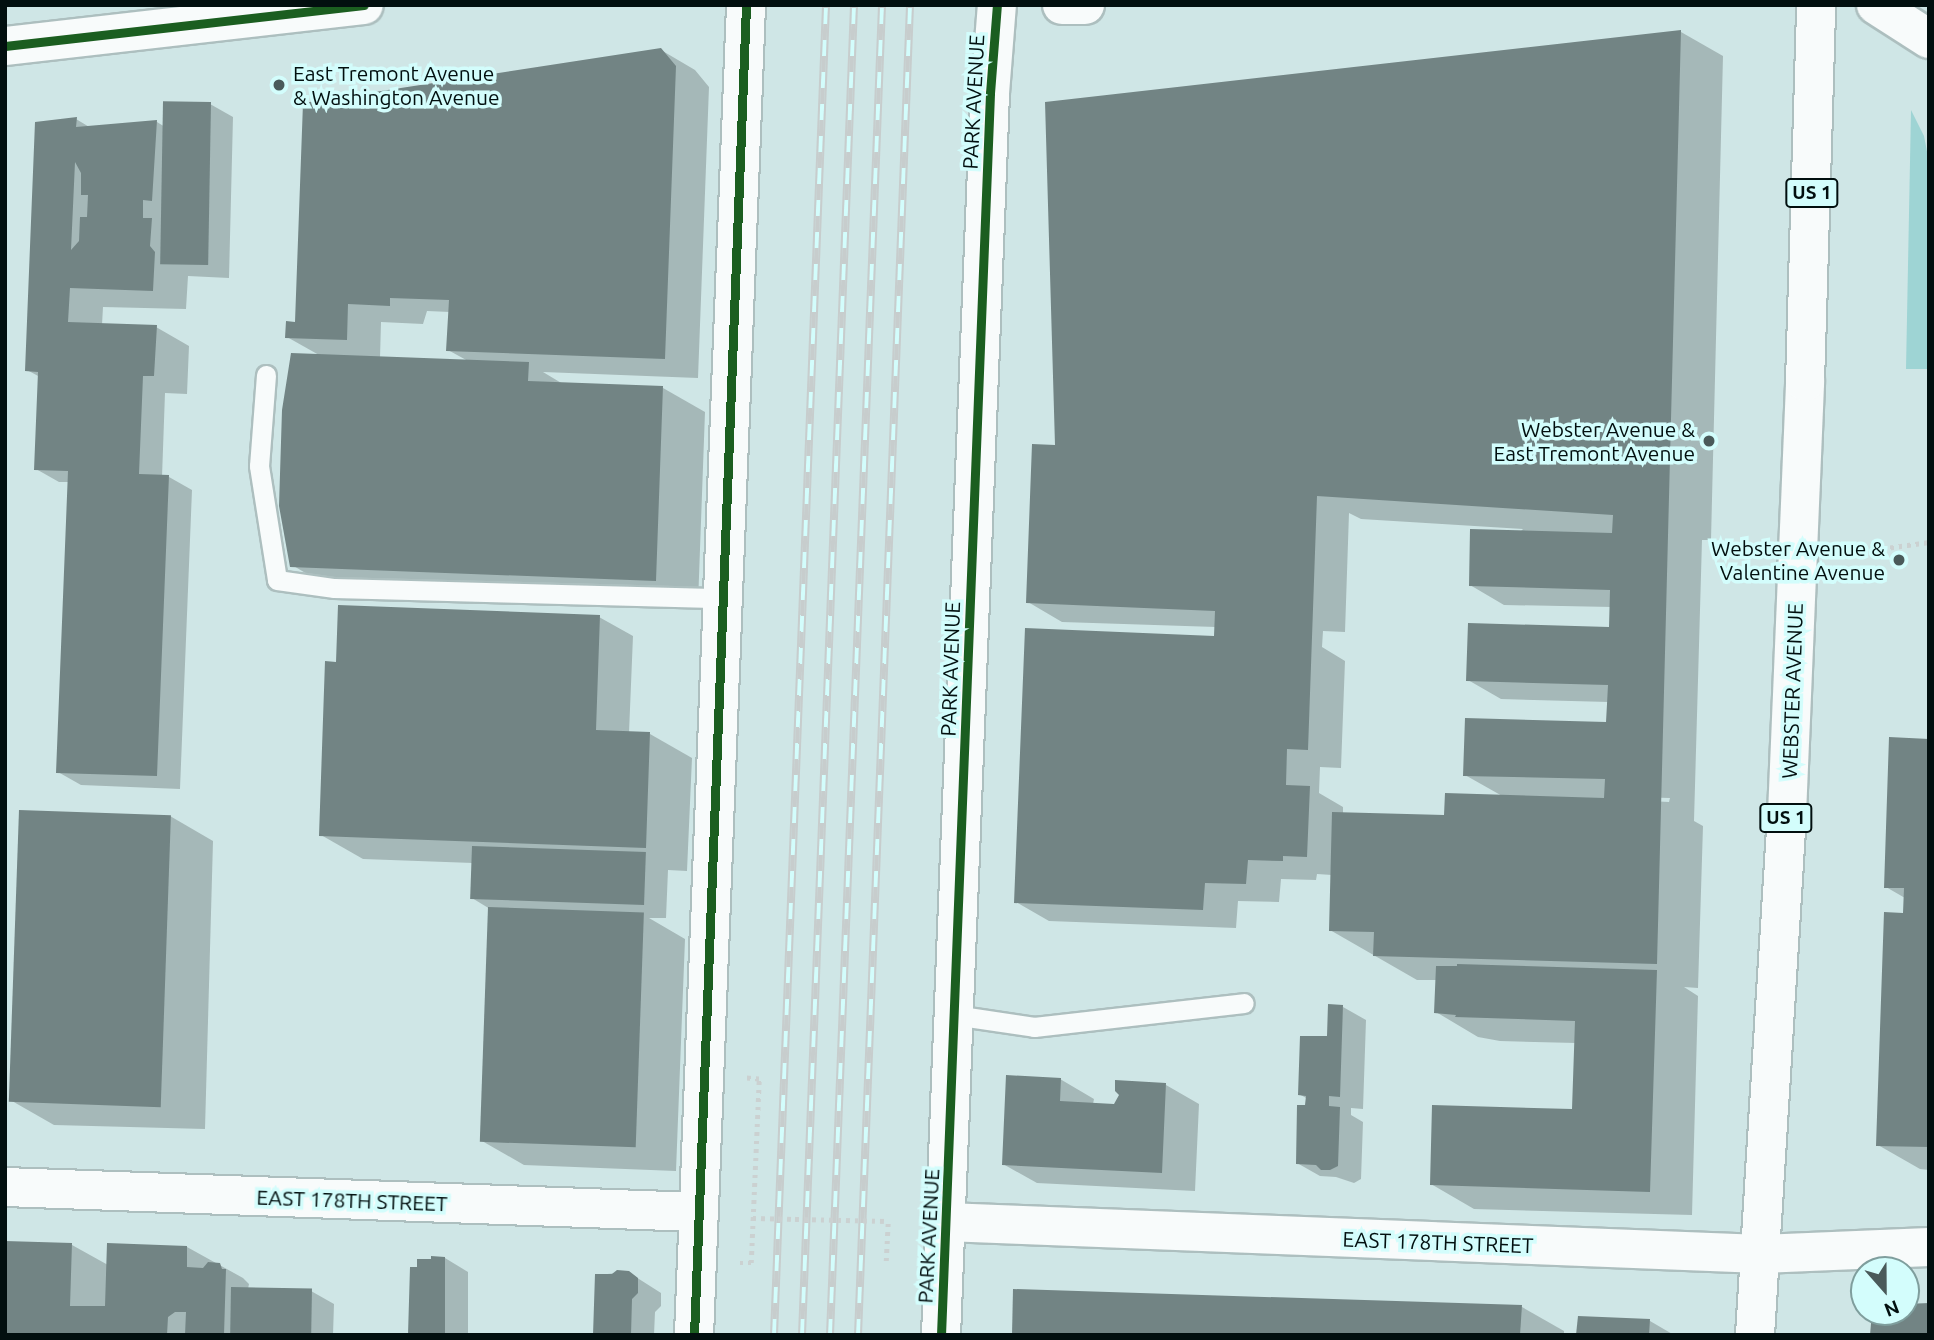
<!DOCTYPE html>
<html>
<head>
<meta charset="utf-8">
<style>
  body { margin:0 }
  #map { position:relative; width:1934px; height:1340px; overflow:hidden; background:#cfe6e6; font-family:Ubuntu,sans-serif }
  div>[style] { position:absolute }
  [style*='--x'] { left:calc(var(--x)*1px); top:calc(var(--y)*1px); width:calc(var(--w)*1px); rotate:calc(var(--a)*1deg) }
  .green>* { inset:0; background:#9ed4d4 }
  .shadow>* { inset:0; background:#0003 }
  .building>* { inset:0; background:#728484; transform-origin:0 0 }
  .path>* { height:4.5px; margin-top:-2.25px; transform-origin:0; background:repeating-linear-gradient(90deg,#cbd1d1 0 3.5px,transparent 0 8.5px) }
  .roads { filter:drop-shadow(2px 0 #adbfbf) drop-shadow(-2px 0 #adbfbf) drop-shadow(0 2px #adbfbf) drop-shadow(0 -2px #adbfbf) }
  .service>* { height:19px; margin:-9.5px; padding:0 9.5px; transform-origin:9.5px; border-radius:9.5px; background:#f8fbfb }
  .minor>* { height:38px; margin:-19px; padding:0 19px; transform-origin:19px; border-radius:19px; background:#f8fbfb }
  .secondary>* { height:38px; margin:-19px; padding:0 19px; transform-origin:19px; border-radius:19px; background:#f8fbfb }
  .primary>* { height:38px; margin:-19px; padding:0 19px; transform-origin:19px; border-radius:19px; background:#f8fbfb }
  .rail>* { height:8px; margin-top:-4px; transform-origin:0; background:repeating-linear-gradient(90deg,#d3fdfc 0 16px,#c7cdcd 0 32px); box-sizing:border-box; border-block:2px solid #c7cdcd }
  .path-bridge>* { height:4.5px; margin-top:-2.25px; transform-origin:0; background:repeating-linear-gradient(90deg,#cbd1d1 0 3.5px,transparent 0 8.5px) }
  .cycleway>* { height:9px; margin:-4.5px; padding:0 4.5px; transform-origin:4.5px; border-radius:4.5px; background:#1b5e20 }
  .dots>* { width:19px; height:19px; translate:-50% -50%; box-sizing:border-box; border:4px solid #d3fdfc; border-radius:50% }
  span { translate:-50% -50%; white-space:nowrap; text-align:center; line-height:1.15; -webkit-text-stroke:7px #d3fdfc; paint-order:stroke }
  .shield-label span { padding:2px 5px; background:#d3fdfc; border:2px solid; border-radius:5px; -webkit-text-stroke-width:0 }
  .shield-label { font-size:19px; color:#020f0f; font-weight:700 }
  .poi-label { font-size:21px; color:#020f0f }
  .left { translate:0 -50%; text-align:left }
  .right { translate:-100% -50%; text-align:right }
  .street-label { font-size:21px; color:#020f0f }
  .frame { position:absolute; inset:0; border:7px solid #020f0f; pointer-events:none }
  .north { position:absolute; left:1850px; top:1256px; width:70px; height:70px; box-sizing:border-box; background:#d3fdfc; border:2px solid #7f9e9d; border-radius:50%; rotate:159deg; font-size:19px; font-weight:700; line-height:28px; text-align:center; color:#020f0f }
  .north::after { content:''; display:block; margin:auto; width:24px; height:32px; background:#4a5a5a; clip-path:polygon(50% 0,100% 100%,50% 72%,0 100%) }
</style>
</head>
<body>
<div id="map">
  <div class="green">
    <div style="clip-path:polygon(1911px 110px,1924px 136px,1929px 162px,1929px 369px,1906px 369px)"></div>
  </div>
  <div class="shadow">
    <div style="clip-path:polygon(evenodd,1681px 32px,1723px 56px,1711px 540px,1702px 540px,1694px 821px,1703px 826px,1698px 988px,1684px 987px,1698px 996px,1692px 1215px,1474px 1209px,1431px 1184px,1574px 1111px,1576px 1043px,1500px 1041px,1478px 1037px,1436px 1012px,1437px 980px,1417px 980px,1330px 930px,1332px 875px,1317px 874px,1316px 880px,1281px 879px,1279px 902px,1238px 901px,1236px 928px,1049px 921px,1016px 902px,1216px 637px,1216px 627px,1062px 622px,1028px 602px,1057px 447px,1681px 32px,1349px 513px,1361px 519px,1523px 529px,1470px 585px,1504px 605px,1612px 607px,1611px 629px,1468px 680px,1501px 699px,1609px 702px,1608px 724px,1465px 775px,1504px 797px,1445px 817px,1343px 814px,1343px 807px,1319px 793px,1320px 767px,1341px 768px,1345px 661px,1322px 647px,1323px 631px,1345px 632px,1349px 513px,1681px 32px,1630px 797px,1670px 798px,1669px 802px,1630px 800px,1630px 797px)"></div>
    <div style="clip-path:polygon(evenodd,661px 50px,695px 70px,709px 87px,698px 378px,543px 372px,563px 384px,663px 388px,705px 412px,698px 604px,334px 590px,292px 565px,319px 355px,287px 337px,297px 324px,661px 50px,427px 311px,450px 312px,448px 350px,468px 361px,380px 358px,381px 322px,423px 324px,427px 311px)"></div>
    <div style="clip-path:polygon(210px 104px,233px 117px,229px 278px,188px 276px,186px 309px,103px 307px,102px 325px,156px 327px,189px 346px,187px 394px,165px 393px,162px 477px,169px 477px,192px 490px,180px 789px,81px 785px,58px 772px,70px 482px,59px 482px,36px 469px,40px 377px,27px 370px,76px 119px,91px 128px,157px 122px,165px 127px)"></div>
    <div style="clip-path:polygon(599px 617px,633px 636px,629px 733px,650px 734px,692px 758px,687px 871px,668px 870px,666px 918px,649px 918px,685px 939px,676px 1171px,524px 1165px,482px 1141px,490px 909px,472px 898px,473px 863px,363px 859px,321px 835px,338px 664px)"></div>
    <div style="clip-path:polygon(1929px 740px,1929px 1170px,1920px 1169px,1878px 1145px,1905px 915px,1905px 898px,1886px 887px)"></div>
    <div style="clip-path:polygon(170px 816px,213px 841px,205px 1129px,54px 1125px,12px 1101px)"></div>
    <div style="clip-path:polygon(1343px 1007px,1366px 1020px,1363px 1109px,1351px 1108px,1351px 1115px,1363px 1122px,1361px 1179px,1354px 1183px,1336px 1177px,1320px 1176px,1297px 1163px,1308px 1099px,1299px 1094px)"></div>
    <div style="clip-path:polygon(1060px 1079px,1094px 1099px,1093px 1104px,1114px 1105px,1166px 1085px,1199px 1104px,1195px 1191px,1037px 1183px,1003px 1164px)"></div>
    <div style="clip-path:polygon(5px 1243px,72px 1245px,108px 1265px,109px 1245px,187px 1247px,243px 1278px,249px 1284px,248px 1289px,311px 1291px,334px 1304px,333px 1335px,5px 1335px)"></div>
    <div style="clip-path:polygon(445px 1258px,468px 1272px,468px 1335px,410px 1335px,419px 1268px)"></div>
    <div style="clip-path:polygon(628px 1272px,661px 1293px,661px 1306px,655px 1312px,654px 1335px,595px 1335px,597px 1275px)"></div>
    <div style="clip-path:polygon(1522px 1307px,1564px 1331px,1564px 1335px,1013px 1335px)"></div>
    <div style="clip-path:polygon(1650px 1321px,1674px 1335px,1578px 1335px)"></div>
  </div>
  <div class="building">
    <div style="clip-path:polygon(1681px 30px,1657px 964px,1373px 956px,1374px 932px,1329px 931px,1332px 812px,1444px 815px,1445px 793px,1604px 798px,1605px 779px,1463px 776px,1465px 718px,1606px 722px,1607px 704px,1608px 685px,1466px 681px,1468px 623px,1609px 627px,1610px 590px,1469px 586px,1470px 529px,1612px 533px,1613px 515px,1317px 496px,1308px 750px,1287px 749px,1286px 785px,1310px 786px,1307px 857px,1283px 856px,1283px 861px,1248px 860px,1246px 884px,1205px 883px,1203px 910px,1014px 903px,1025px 628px,1214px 636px,1215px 611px,1026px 603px,1032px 444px,1055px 445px,1045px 102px)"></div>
    <div style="clip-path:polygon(661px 48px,676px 66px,665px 359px,446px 351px,449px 300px,390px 298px,390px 306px,348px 304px,347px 340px,285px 338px,286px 321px,295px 322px,303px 103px)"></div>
    <div style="left:211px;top:102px;width:163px;height:48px;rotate:91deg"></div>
    <div style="clip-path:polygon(evenodd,77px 117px,76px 127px,157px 120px,152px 201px,143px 200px,143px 218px,152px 218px,150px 246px,155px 252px,153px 291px,70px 288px,68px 322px,157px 325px,154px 376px,143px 376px,139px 474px,169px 475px,157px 776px,56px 773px,68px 471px,34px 470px,38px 372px,25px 371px,35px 122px,77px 117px,75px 162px,81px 173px,81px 195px,88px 195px,87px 217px,80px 217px,79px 241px,71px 250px,75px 162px)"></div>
    <div style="clip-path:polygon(291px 353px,529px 362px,528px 381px,663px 386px,656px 581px,290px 567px,279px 506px,282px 410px)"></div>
    <div style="clip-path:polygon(338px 605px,600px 615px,596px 730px,650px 732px,646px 848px,319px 836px,325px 661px,336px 662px)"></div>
    <div style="clip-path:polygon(1889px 737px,1929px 739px,1929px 1147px,1876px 1146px,1884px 912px,1903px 913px,1904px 888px,1884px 888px)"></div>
    <div style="left:19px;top:810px;width:152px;height:292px;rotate:2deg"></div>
    <div style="left:472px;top:846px;width:174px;height:53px;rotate:2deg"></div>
    <div style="left:488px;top:907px;width:156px;height:235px;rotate:2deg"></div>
    <div style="clip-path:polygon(1457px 964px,1657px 970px,1650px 1192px,1430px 1185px,1432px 1105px,1572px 1109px,1575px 1021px,1455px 1017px,1456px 1015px,1434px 1013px,1436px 966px,1457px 966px)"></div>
    <div style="clip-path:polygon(1328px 1004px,1343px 1005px,1340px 1097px,1329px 1096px,1329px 1106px,1340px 1107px,1338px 1166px,1330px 1170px,1321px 1170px,1316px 1165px,1296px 1164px,1297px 1105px,1305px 1105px,1306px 1096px,1298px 1095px,1300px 1036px,1327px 1036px)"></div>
    <div style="clip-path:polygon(1006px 1075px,1061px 1078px,1060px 1101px,1114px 1104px,1119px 1095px,1115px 1091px,1115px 1080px,1166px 1083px,1162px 1173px,1002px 1165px)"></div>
    <div style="clip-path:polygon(5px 1241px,72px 1243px,70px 1306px,105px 1306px,107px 1243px,187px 1246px,187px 1267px,203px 1268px,208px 1262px,220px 1263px,222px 1269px,226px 1269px,224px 1335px,185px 1335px,186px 1312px,175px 1312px,168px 1317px,167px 1335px,5px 1335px)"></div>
    <div style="clip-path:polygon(431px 1256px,445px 1257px,445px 1335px,408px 1335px,410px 1267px,417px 1267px,417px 1259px,431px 1259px)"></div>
    <div style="clip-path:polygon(617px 1270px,629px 1271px,638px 1278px,638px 1293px,632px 1299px,631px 1335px,593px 1335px,595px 1274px,612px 1274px)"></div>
    <div style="left:231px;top:1287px;width:81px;height:48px;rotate:1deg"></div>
    <div style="clip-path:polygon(1013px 1289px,1522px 1305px,1520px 1335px,1012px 1335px)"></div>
    <div style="clip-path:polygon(1929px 1303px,1929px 1335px,1870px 1335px,1872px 1312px,1906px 1312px,1906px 1304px)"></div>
    <div style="clip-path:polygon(1578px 1316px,1650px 1319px,1649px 1335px,1576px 1335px)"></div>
  </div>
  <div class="path">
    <div style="--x:1865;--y:551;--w:65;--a:-8"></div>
    <div style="--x:886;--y:1261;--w:40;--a:-87.1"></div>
    <div style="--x:740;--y:1263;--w:11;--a:0"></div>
    <div style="--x:751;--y:1263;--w:184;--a:-87.5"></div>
    <div style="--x:759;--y:1079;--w:13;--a:-176"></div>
  </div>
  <div class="roads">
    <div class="service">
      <div style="--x:266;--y:375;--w:91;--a:94.4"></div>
      <div style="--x:259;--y:466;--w:115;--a:81"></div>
      <div style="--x:277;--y:580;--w:58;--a:8"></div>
      <div style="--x:334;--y:588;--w:388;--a:1.5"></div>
      <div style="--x:954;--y:1015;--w:81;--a:8.5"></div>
      <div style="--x:1034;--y:1027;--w:211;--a:-6.5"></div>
    </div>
    <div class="minor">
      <div style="--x:5;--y:1187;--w:693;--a:2.07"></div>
      <div style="--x:946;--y:1222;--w:816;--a:2.25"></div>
      <div style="--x:1761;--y:1254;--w:168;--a:-2.4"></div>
      <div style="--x:694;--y:1335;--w:1331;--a:-87.76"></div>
      <div style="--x:941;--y:1335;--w:1243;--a:-87.74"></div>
      <div style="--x:990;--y:93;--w:88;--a:-85.5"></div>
    </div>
    <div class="secondary">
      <div style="--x:1062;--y:5;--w:23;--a:0"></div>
      <div style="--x:1876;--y:5;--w:63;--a:32.7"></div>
      <div style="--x:5;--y:46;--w:361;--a:-6.5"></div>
    </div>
    <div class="primary">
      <div style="--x:1755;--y:1335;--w:522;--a:-86.49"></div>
      <div style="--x:1787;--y:814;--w:432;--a:-87.6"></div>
      <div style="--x:1805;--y:382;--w:377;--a:-88.3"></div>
    </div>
  </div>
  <div class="rail">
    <div style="--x:774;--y:1335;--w:1331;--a:-87.76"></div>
    <div style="--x:802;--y:1335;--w:1331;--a:-87.76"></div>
    <div style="--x:830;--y:1335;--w:1331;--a:-87.76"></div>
    <div style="--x:858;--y:1335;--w:1331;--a:-87.76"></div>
  </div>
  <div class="path-bridge">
    <div style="--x:753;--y:1218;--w:135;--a:1.3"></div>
  </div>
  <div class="cycleway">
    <div style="--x:5;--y:46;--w:361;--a:-6.5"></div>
    <div style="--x:694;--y:1335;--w:1331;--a:-87.76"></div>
    <div style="--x:941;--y:1335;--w:1243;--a:-87.74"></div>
    <div style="--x:990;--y:93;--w:88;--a:-85.5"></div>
  </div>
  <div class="dots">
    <div style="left:279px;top:85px;background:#4a5a5a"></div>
    <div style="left:1709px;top:441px;background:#4a5a5a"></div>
    <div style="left:1899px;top:560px;background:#4a5a5a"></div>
  </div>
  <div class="shield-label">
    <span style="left:1812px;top:193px">US 1</span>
    <span style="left:1786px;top:818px">US 1</span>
  </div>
  <div class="poi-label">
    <span class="left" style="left:293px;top:85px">East Tremont Avenue<br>&amp; Washington Avenue</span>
    <span class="right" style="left:1695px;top:441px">Webster Avenue &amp;<br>East Tremont Avenue</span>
    <span class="right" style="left:1885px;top:560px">Webster Avenue &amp;<br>Valentine Avenue</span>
  </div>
  <div class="street-label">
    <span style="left:973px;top:102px;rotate:-87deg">PARK AVENUE</span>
    <span style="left:950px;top:669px;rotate:-88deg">PARK AVENUE</span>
    <span style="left:1792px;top:691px;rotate:-88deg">WEBSTER AVENUE</span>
    <span style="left:352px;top:1200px;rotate:2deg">EAST 178TH STREET</span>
    <span style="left:928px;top:1236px;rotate:-87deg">PARK AVENUE</span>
    <span style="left:1438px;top:1242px;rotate:2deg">EAST 178TH STREET</span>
  </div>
  <div class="frame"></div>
  <div class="north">N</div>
</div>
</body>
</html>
